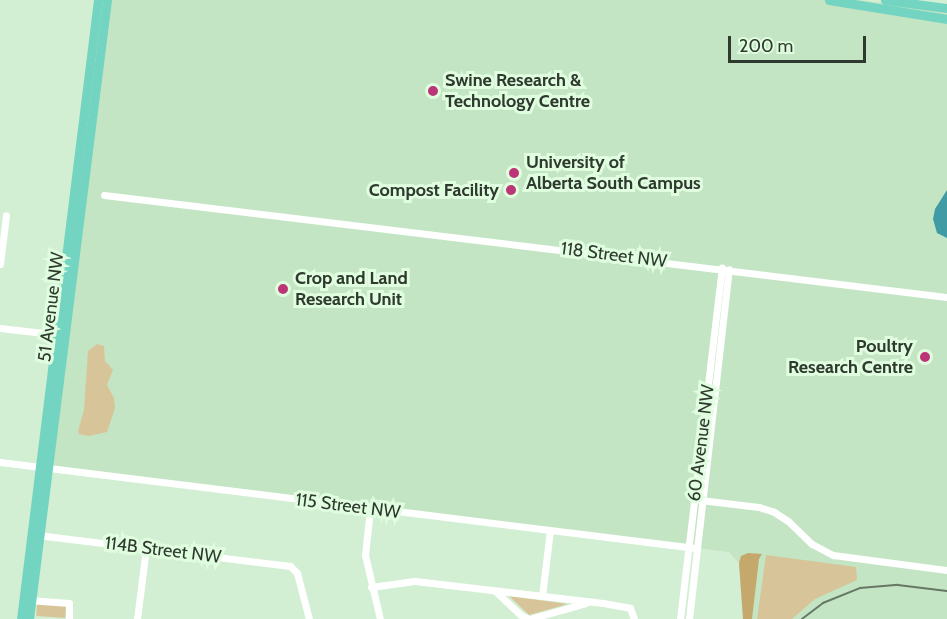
<!DOCTYPE html>
<html>
<head>
<meta charset="utf-8">
<style>
  body { margin:0 }
  #map { position:relative; width:947px; height:619px; overflow:hidden; background:#d3efd3; font-family:Cabin,sans-serif }
  div>[style] { position:absolute }
  [style*='--x'] { left:calc(var(--x)*1px); top:calc(var(--y)*1px); width:calc(var(--w)*1px); rotate:calc(var(--a)*1deg) }
  .built>* { inset:0; background:#c3e5c3 }
  .green>* { inset:0; background:#d8c499; transform-origin:0 0 }
  .forest>* { inset:0; background:#c4a86c }
  .water>* { inset:0; background:#419ba4 }
  .minor>* { height:7px; margin:-3.5px; padding:0 3.5px; transform-origin:3.5px; border-radius:3.5px; background:#fff }
  .major>* { height:9px; margin:-4.5px; padding:0 4.5px; transform-origin:4.5px; border-radius:4.5px; background:#74d4c2 }
  .tram>* { height:1.5px; margin:-0.75px; padding:0 0.75px; transform-origin:0.75px; border-radius:0.75px; background:#676 }
  .dots>* { width:16px; height:16px; translate:-50% -50%; box-sizing:border-box; border:3px solid #e0fde0; border-radius:50% }
  span { translate:-50% -50%; white-space:nowrap; text-align:center; line-height:1.15; -webkit-text-stroke:6px #e0fde0; paint-order:stroke }
  .poi-label { font-size:18px; color:#2f3a2f; font-weight:700 }
  .left { translate:0 -50%; text-align:left }
  .right { translate:-100% -50%; text-align:right }
  .street-label { font-size:18px; color:#2f3a2f }
  .scale { position:absolute; left:728px; top:36px; width:138px; height:27px; box-sizing:border-box; border:3px solid #2f3a2f; border-top:0; padding-left:8px; font-size:18px; line-height:21px; white-space:nowrap; color:#2f3a2f; -webkit-text-stroke:4px #e0fde0; paint-order:stroke }
</style>
</head>
<body>
<div id="map">
  <div class="built">
    <div style="clip-path:polygon(103px 0,859px 0,947px 11px,947px 619px,743px 619px,739px 563px,729px 552px,48px 469px)"></div>
  </div>
  <div class="green">
    <div style="clip-path:polygon(97px 344px,104px 346px,105px 361px,113px 370px,107px 385px,114px 398px,115px 408px,107px 432px,89px 436px,79px 434px,78px 431px,84px 410px,88px 351px)"></div>
    <div style="clip-path:polygon(766px 555px,856px 567px,857px 580px,815px 599px,792px 619px,757px 619px)"></div>
    <div style="clip-path:polygon(509px 596px,568px 604px,529px 615px)"></div>
    <div style="left:37px;top:604px;width:29px;height:12px;rotate:4deg"></div>
  </div>
  <div class="forest">
    <div style="clip-path:polygon(748px 553px,762px 554px,759px 559px,752px 619px,743px 619px,739px 563px,741px 556px)"></div>
  </div>
  <div class="water">
    <div style="clip-path:polygon(947px 190px,947px 238px,937px 233px,933px 219px,935px 209px)"></div>
  </div>
  <div class="minor">
    <div style="--x:104;--y:195;--w:849;--a:6.9"></div>
    <div style="--x:0;--y:264;--w:49;--a:-83"></div>
    <div style="--x:0;--y:328;--w:61;--a:6.5"></div>
    <div style="--x:0;--y:462;--w:701;--a:7.04"></div>
    <div style="--x:700;--y:500;--w:59;--a:6.8"></div>
    <div style="--x:759;--y:507;--w:16;--a:18"></div>
    <div style="--x:774;--y:512;--w:17;--a:33"></div>
    <div style="--x:788;--y:521;--w:33;--a:44"></div>
    <div style="--x:812;--y:544;--w:24;--a:28"></div>
    <div style="--x:833;--y:555;--w:115;--a:7.5"></div>
    <div style="--x:370;--y:509;--w:46;--a:96.2"></div>
    <div style="--x:365;--y:555;--w:66;--a:76.8"></div>
    <div style="--x:37;--y:535;--w:255;--a:7"></div>
    <div style="--x:290;--y:566;--w:10;--a:45"></div>
    <div style="--x:297;--y:573;--w:48;--a:75.4"></div>
    <div style="--x:371;--y:587;--w:44;--a:-7.8"></div>
    <div style="--x:415;--y:581;--w:189;--a:6.7"></div>
    <div style="--x:603;--y:603;--w:27;--a:10"></div>
    <div style="--x:630;--y:608;--w:12;--a:70"></div>
    <div style="--x:495;--y:591;--w:35;--a:43"></div>
    <div style="--x:521;--y:615;--w:9;--a:27"></div>
    <div style="--x:529;--y:619;--w:59;--a:-15.7"></div>
    <div style="--x:542;--y:596;--w:66;--a:-83.1"></div>
    <div style="--x:28;--y:600;--w:41;--a:4.2"></div>
    <div style="--x:69;--y:603;--w:16;--a:90"></div>
    <div style="--x:137;--y:619;--w:72;--a:-82.8"></div>
    <div style="--x:680;--y:619;--w:354;--a:-83.2"></div>
    <div style="--x:689;--y:619;--w:352;--a:-83.5"></div>
  </div>
  <div class="major">
    <div style="--x:829;--y:0;--w:120;--a:9.1"></div>
    <div style="--x:885;--y:0;--w:63;--a:7.4"></div>
    <div style="--x:21;--y:619;--w:624;--a:-82.91"></div>
    <div style="--x:29;--y:619;--w:624;--a:-82.82"></div>
  </div>
  <div class="tram">
    <div style="--x:802;--y:619;--w:26;--a:-37"></div>
    <div style="--x:823;--y:603;--w:40;--a:-22"></div>
    <div style="--x:860;--y:588;--w:38;--a:-5"></div>
    <div style="--x:898;--y:585;--w:49;--a:7"></div>
  </div>
  <div class="dots">
    <div style="left:433px;top:91px;background:#bc3576"></div>
    <div style="left:514px;top:173px;background:#bc3576"></div>
    <div style="left:511px;top:190px;background:#bc3576"></div>
    <div style="left:283px;top:289px;background:#bc3576"></div>
    <div style="left:925px;top:357px;background:#bc3576"></div>
  </div>
  <div class="poi-label">
    <span class="left" style="left:445px;top:91px">Swine Research &amp;<br>Technology Centre</span>
    <span class="left" style="left:526px;top:173px">University of<br>Alberta South Campus</span>
    <span class="right" style="left:499px;top:190px">Compost Facility</span>
    <span class="left" style="left:295px;top:289px">Crop and Land<br>Research Unit</span>
    <span class="right" style="left:913px;top:357px">Poultry<br>Research Centre</span>
  </div>
  <div class="street-label">
    <span style="left:614px;top:255px;rotate:7deg">118 Street NW</span>
    <span style="left:51px;top:307px;rotate:-83deg">51 Avenue NW</span>
    <span style="left:701px;top:443px;rotate:-83deg">60 Avenue NW</span>
    <span style="left:348px;top:506px;rotate:7deg">115 Street NW</span>
    <span style="left:163px;top:550px;rotate:7deg">114B Street NW</span>
  </div>
  <div class="scale">200 m</div>
</div>
</body>
</html>
